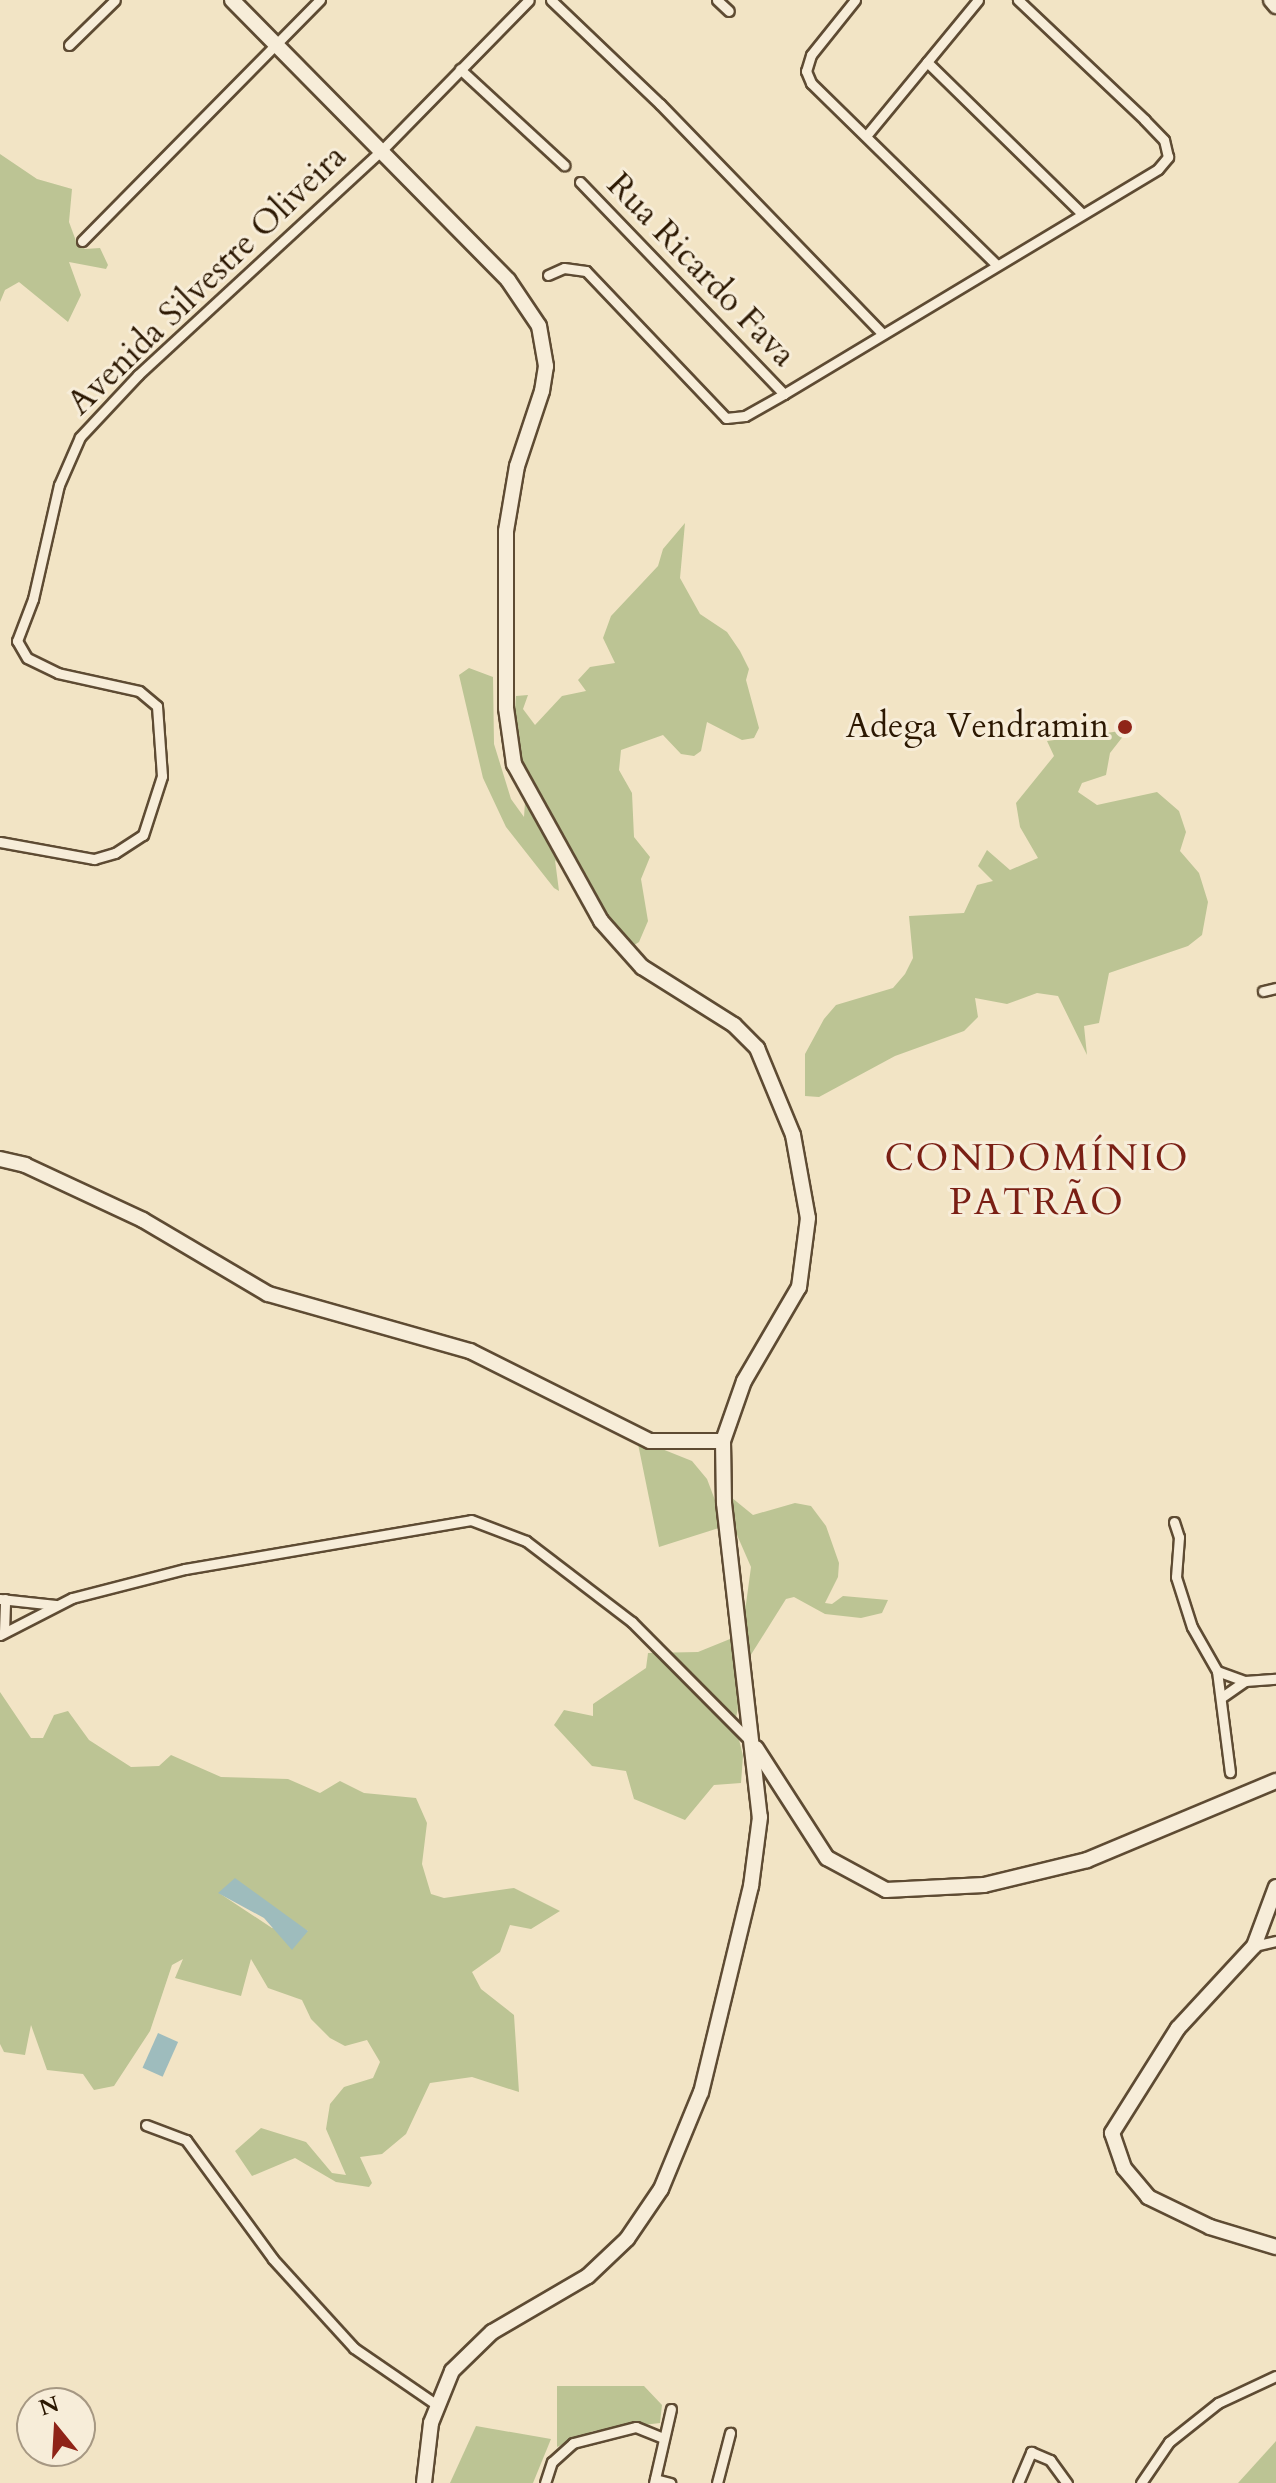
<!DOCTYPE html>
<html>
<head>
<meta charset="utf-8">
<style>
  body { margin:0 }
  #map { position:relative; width:1276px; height:2483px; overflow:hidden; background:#f2e4c5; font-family:Cardo,serif }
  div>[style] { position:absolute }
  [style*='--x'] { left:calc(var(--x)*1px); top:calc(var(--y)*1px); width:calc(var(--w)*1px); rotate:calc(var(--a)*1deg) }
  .green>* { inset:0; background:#bcc494 }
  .water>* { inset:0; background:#9ebcbd; transform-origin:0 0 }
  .roads { filter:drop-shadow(2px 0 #5e4b33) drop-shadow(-2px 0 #5e4b33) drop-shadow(0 2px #5e4b33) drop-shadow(0 -2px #5e4b33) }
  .street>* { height:9px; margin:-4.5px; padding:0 4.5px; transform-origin:4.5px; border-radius:4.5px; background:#f7edd9 }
  .secondary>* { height:14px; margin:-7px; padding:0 7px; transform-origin:7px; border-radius:7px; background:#f7edd9 }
  .dots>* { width:22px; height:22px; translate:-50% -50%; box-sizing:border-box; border:4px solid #f7edd9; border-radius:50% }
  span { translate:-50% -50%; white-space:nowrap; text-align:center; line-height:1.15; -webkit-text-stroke:6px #f7edd9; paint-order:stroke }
  .street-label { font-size:34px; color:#2c1802 }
  .poi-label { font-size:34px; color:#2c1802 }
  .right { translate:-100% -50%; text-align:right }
  .quarter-label { font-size:38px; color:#7a1f14; letter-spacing:2px }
  .north { position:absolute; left:16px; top:2387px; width:80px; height:80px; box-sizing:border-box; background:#f7edd9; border:2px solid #a69883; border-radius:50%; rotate:342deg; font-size:22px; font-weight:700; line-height:32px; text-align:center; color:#2c1802 }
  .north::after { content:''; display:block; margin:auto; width:28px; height:36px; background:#8f2418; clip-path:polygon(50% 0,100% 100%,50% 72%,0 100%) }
</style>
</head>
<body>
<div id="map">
  <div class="green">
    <div style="clip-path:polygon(0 154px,37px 179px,72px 189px,69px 222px,76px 241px,85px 249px,100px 248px,108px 265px,106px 269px,69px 262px,81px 295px,68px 322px,19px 282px,5px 290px,0 302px)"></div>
    <div style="clip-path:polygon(685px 523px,680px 578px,700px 614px,727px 632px,740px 651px,749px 669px,746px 680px,759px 728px,754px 738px,742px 740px,707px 722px,701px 751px,694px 756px,681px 754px,663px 735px,621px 750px,619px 770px,632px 793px,634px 837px,650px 857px,641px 879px,648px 921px,639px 942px,631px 947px,555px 860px,559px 891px,554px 888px,506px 827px,483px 778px,459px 675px,469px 668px,493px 677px,494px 744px,511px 799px,524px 817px,525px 802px,511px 760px,516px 696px,528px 695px,523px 709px,535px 725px,562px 696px,586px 691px,578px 680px,590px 667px,615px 663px,603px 638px,611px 616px,658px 566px,663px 549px)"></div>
    <div style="clip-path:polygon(1128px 730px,1110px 753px,1106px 775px,1082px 783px,1078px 792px,1097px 805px,1157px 792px,1179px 811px,1186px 832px,1180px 851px,1199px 873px,1208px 902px,1202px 935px,1188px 946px,1109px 973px,1099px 1023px,1084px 1026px,1087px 1055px,1058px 996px,1037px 993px,1007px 1004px,975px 998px,978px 1017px,964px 1031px,895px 1056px,819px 1097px,805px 1096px,805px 1054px,824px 1019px,836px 1005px,893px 988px,905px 974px,913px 958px,909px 916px,964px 913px,977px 885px,993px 881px,978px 866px,987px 850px,1010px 870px,1038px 858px,1020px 827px,1016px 803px,1054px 756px,1047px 741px)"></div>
    <div style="clip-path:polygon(637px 1439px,692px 1461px,707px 1479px,718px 1508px,726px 1493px,753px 1515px,795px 1503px,811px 1506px,826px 1526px,839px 1563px,838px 1577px,825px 1603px,832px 1604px,843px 1596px,888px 1600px,882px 1613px,861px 1618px,825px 1614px,794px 1597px,786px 1599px,747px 1661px,735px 1723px,743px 1756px,741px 1783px,714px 1785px,685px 1820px,634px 1799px,626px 1771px,592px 1766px,554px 1725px,564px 1710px,593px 1716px,593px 1704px,646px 1668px,648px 1653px,698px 1652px,730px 1639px,746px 1604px,751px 1567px,737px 1535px,722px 1527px,659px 1547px)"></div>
    <div style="clip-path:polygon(evenodd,0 1692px,31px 1738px,43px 1738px,54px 1715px,68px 1711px,89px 1740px,131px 1767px,159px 1766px,171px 1755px,221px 1777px,288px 1779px,320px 1793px,340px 1781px,364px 1793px,416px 1798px,427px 1823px,422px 1864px,431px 1894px,444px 1898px,514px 1888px,560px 1911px,531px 1929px,510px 1925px,500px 1952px,472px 1972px,481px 1989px,514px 2015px,519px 2092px,472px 2077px,430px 2083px,406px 2134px,382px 2154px,360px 2157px,372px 2183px,369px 2187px,336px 2182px,295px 2158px,252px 2176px,235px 2151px,261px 2128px,306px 2142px,332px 2173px,346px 2175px,326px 2129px,330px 2104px,344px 2087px,373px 2078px,380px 2062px,367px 2040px,345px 2046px,330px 2038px,311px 2019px,302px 2000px,268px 1988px,251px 1959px,241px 1996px,175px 1978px,183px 1959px,172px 1965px,150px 2031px,114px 2086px,94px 2090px,83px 2074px,47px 2070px,31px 2025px,25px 2055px,4px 2052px,0 2044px,0 1692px,219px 1893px,308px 1931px,272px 1928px,219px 1893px)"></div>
    <div style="clip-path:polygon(557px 2386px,644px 2386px,662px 2405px,660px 2423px,593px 2431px,557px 2447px)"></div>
    <div style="clip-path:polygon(476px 2426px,551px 2439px,533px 2483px,450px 2483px)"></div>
    <div style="clip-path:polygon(1276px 2441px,1276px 2483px,1238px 2483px)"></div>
  </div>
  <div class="water">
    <div style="clip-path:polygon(235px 1878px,308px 1931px,292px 1950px,264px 1918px,218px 1893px)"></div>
    <div style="left:158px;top:2033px;width:22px;height:38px;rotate:24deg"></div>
  </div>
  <div class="roads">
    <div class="street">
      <div style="--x:551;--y:0;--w:151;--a:43.7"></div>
      <div style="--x:660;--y:104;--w:320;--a:45.9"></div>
      <div style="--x:717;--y:0;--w:16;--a:43"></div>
      <div style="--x:855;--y:0;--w:70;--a:128.7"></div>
      <div style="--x:811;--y:55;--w:17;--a:107"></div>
      <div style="--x:806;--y:71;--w:13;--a:67"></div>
      <div style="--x:811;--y:83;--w:260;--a:44.4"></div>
      <div style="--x:69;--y:45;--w:64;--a:-44.4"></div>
      <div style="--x:927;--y:62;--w:217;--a:44.4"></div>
      <div style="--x:460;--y:69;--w:142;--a:42.7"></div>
      <div style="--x:866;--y:136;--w:176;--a:-50.5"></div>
      <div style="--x:580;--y:182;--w:294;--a:46.1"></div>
      <div style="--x:82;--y:241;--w:339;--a:-45.4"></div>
      <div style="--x:548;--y:275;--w:17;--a:-24"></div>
      <div style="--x:564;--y:268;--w:22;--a:8"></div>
      <div style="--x:586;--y:271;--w:203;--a:46.4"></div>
      <div style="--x:726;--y:418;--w:19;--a:-6"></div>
      <div style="--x:745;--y:416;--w:45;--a:-29.4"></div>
      <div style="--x:784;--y:394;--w:436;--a:-31"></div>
      <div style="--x:1158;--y:169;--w:16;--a:-50"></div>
      <div style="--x:1168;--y:157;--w:17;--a:-103"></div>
      <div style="--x:1164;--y:140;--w:28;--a:-134"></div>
      <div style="--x:1145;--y:120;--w:175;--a:-136.6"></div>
      <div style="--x:0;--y:842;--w:96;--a:10.3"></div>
      <div style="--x:94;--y:859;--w:22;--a:-16"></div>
      <div style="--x:115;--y:853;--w:33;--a:-33"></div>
      <div style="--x:143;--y:835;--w:62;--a:-72.1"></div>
      <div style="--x:162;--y:776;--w:70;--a:-94.1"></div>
      <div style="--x:157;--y:706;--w:23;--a:-140"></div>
      <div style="--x:139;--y:691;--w:83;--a:-167.5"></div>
      <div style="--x:58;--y:673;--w:34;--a:-154"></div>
      <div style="--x:27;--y:658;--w:20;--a:-120"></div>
      <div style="--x:17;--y:641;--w:45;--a:-69.1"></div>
      <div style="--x:33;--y:599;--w:117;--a:-77.2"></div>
      <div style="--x:59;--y:485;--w:52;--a:-66.4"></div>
      <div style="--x:80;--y:437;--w:85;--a:-46.9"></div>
      <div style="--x:138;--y:375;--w:330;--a:-42.7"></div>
      <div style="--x:381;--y:151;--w:211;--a:-45.6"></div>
      <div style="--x:1263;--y:991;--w:13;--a:-13"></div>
      <div style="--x:1174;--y:1522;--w:16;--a:72"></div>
      <div style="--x:1179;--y:1537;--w:40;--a:94.3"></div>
      <div style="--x:1176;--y:1577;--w:52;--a:72.3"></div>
      <div style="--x:1192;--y:1627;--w:51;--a:60.4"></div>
      <div style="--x:1217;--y:1671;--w:102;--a:82.7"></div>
      <div style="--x:0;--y:1599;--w:56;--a:6.1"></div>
      <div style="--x:4;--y:1632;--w:33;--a:-88"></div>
      <div style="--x:0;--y:1635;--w:81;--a:-27.2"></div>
      <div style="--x:72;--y:1598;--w:117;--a:-14.4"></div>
      <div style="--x:185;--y:1569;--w:290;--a:-9.7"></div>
      <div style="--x:471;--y:1520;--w:59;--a:20.9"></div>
      <div style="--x:526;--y:1541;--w:133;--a:37.4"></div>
      <div style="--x:632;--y:1622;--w:168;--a:45.2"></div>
      <div style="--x:1217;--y:1671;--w:30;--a:20"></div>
      <div style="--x:1245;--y:1681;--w:31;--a:-4"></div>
      <div style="--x:1222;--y:1697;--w:28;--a:-35"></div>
      <div style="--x:1254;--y:1946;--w:23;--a:-13"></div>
      <div style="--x:146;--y:2125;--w:43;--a:20.6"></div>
      <div style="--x:186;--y:2140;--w:147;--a:53.8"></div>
      <div style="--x:273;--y:2259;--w:120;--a:47.7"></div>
      <div style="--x:354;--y:2348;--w:101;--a:34.5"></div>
      <div style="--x:655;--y:2479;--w:16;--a:15"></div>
      <div style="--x:545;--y:2483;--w:22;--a:-72"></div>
      <div style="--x:552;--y:2462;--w:28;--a:-42"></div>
      <div style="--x:573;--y:2443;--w:65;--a:-14.3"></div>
      <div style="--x:636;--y:2427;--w:27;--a:22"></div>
      <div style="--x:654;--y:2483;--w:76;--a:-77.1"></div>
      <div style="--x:717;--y:2483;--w:52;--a:-75.4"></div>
      <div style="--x:1018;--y:2483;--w:34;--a:-67"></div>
      <div style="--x:1031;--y:2452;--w:21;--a:23"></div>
      <div style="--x:1050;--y:2460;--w:29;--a:54"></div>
      <div style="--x:1141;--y:2483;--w:50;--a:-55.7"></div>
      <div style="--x:1169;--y:2442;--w:63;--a:-38.5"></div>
      <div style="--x:1218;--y:2403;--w:64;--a:-25"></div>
    </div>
    <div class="secondary">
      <div style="--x:232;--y:0;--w:393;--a:45.4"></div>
      <div style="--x:508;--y:280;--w:55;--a:56"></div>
      <div style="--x:539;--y:326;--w:41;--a:80.1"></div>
      <div style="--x:546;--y:366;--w:25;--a:99"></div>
      <div style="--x:542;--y:391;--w:79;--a:108.4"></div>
      <div style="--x:517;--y:466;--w:66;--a:99.6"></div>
      <div style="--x:506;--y:531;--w:177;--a:90"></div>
      <div style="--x:506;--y:708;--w:57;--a:81.9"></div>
      <div style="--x:514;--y:764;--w:179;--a:61"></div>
      <div style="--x:601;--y:921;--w:62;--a:48.3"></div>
      <div style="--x:642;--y:967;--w:109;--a:32.2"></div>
      <div style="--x:734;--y:1025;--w:33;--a:45"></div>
      <div style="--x:757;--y:1048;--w:94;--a:67.5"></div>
      <div style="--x:793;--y:1135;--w:84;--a:79.8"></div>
      <div style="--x:808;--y:1218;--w:70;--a:97.4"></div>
      <div style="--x:799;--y:1287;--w:109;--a:120.3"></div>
      <div style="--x:744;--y:1381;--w:64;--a:109.3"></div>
      <div style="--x:723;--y:1441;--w:62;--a:89.1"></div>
      <div style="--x:724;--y:1503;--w:316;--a:83.5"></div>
      <div style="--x:760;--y:1817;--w:70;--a:97.4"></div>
      <div style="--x:751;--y:1886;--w:212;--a:103.6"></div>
      <div style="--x:701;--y:2092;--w:105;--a:112.4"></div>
      <div style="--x:661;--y:2189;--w:60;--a:124.2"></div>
      <div style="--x:627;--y:2239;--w:54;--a:136.5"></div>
      <div style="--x:588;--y:2276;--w:111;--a:149.7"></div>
      <div style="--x:492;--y:2332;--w:56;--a:135.7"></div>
      <div style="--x:452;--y:2371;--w:56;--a:112"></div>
      <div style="--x:431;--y:2423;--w:60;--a:96.7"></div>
      <div style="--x:1271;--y:0;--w:8;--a:50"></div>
      <div style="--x:0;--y:1159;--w:26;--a:13"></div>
      <div style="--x:25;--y:1165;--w:130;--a:25"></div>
      <div style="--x:143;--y:1220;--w:145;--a:30.6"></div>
      <div style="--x:268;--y:1294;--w:210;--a:15.8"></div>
      <div style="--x:470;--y:1351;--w:201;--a:26.6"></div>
      <div style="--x:650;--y:1441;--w:73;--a:0"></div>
      <div style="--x:756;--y:1748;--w:131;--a:57.2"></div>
      <div style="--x:827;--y:1858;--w:67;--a:28.5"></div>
      <div style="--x:886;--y:1890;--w:98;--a:-2.9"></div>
      <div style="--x:984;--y:1885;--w:106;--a:-13.6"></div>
      <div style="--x:1087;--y:1860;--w:205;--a:-22.7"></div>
      <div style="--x:1276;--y:1887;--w:63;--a:110.4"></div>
      <div style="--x:1254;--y:1946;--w:112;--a:132.8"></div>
      <div style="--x:1178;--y:2028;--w:124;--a:122.2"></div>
      <div style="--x:1112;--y:2133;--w:37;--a:71"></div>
      <div style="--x:1124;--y:2168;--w:38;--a:50"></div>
      <div style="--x:1148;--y:2197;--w:69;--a:25.8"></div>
      <div style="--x:1210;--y:2227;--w:69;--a:16.9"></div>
    </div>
  </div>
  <div class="dots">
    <div style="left:1125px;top:727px;background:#8f2418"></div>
  </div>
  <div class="street-label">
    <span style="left:701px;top:270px;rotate:46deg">Rua Ricardo Fava</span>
    <span style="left:207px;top:280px;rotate:-44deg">Avenida Silvestre Oliveira</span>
  </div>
  <div class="poi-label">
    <span class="right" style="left:1109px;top:727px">Adega Vendramin</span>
  </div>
  <div class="quarter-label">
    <span style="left:1037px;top:1181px">CONDOMÍNIO<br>PATRÃO</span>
  </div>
  <div class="north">N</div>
</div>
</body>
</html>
